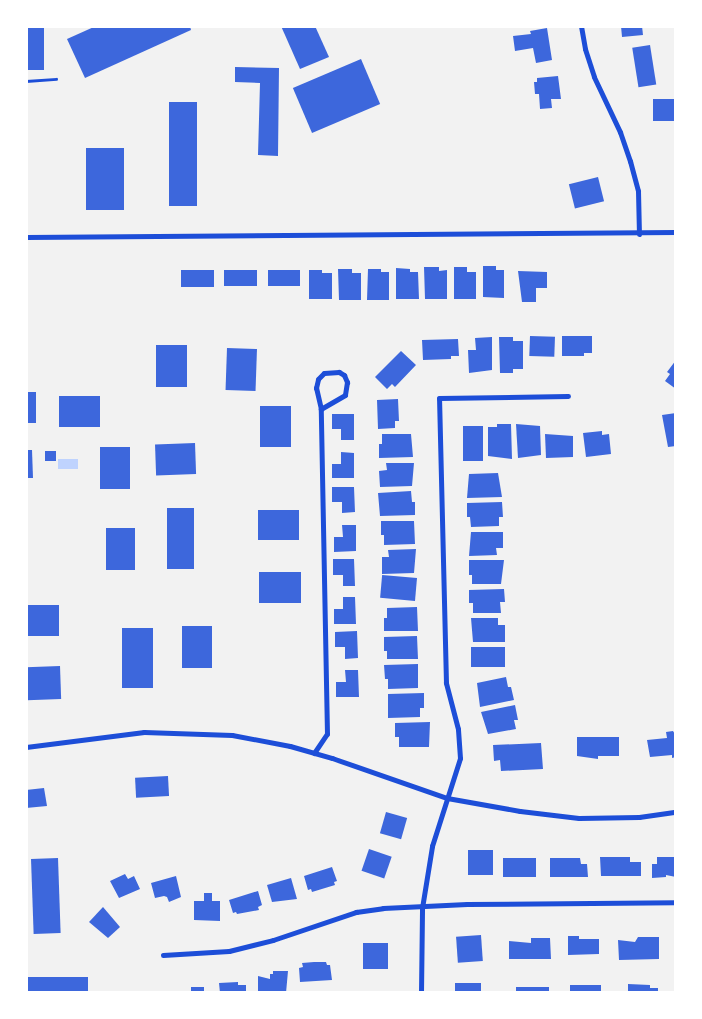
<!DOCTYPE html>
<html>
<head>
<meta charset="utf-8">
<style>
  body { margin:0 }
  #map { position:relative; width:702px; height:1019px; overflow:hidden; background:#f2f2f2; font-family:"Varela Round",sans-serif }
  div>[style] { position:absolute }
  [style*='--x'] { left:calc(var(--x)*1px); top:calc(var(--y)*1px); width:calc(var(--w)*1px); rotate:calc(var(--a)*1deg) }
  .water>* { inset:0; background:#bfd3fe; transform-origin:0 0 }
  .building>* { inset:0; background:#3d67dc; transform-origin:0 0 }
  .service>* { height:2.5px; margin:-1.25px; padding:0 1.25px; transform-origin:1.25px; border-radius:1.25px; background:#1d4ed8 }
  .minor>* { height:5px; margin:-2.5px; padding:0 2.5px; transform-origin:2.5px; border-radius:2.5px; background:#1d4ed8 }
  span { translate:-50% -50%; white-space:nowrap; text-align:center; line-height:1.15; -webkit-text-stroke:4px #fff; paint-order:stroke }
  .frame { position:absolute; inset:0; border:28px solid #fff; pointer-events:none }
</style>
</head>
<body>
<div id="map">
  <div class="water">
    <div style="left:58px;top:459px;width:20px;height:10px"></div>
  </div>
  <div class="building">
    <div style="left:26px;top:26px;width:18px;height:44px"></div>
    <div style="clip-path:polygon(96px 26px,190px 26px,191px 30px,85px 78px,67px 39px)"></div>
    <div style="clip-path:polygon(281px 26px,315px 26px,329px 57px,300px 69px)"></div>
    <div style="clip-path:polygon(621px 26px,642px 26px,643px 35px,622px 37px)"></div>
    <div style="clip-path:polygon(547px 28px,552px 60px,536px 63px,533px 48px,515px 51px,513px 36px,531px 34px,530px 31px)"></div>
    <div style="left:650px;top:45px;width:40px;height:18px;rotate:81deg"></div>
    <div style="left:361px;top:59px;width:49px;height:74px;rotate:67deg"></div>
    <div style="clip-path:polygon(235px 67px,279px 68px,278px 156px,258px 155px,260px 83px,235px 82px)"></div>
    <div style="clip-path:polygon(558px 76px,561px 99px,551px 99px,552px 108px,540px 109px,539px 94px,535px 94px,534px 82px,537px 82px,537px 78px)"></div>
    <div style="left:676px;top:99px;width:22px;height:23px;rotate:90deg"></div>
    <div style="left:169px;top:102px;width:28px;height:104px"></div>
    <div style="left:86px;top:148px;width:38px;height:62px"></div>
    <div style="left:598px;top:177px;width:25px;height:30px;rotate:76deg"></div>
    <div style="clip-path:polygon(483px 266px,496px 266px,496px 270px,504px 270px,504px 298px,483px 297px)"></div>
    <div style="clip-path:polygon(424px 267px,439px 267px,439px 271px,447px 270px,447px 299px,425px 299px)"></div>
    <div style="clip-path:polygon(454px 267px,467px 267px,467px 272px,476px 272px,476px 299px,454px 299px)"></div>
    <div style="clip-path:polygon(396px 268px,410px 269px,410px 272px,418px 272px,419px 299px,396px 299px)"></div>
    <div style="clip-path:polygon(338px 269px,352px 269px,352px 273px,361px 273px,361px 300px,339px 300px)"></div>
    <div style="clip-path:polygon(368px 269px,381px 269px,381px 272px,389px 272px,389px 300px,367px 300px)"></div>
    <div style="left:181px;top:270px;width:33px;height:17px"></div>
    <div style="left:224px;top:270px;width:33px;height:16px"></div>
    <div style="left:268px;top:270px;width:32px;height:16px"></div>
    <div style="clip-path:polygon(309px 270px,322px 270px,322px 273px,332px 273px,332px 299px,309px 299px)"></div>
    <div style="clip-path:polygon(518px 271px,547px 272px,547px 288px,536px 288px,536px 302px,522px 302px)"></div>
    <div style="left:530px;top:336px;width:25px;height:20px;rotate:2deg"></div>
    <div style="clip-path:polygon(562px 336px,592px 336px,592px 353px,584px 353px,584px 356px,562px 356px)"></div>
    <div style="clip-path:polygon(492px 337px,492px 370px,469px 373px,468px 350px,476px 350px,475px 338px)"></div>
    <div style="clip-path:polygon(499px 337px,513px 337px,513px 341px,523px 341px,523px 369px,513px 369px,513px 373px,500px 373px)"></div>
    <div style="clip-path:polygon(458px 339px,459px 356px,451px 356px,451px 359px,423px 360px,422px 340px)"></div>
    <div style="left:156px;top:345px;width:31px;height:42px"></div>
    <div style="left:227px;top:348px;width:30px;height:42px;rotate:2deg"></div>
    <div style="clip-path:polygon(401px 351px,416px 365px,395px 387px,392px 384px,387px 389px,375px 377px)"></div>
    <div style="clip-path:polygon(676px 360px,676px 389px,665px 381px,670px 374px,667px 372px)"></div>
    <div style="left:26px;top:392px;width:10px;height:31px"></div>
    <div style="left:59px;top:396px;width:41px;height:31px"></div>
    <div style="clip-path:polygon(398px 399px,399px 421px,395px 421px,395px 428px,378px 429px,377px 400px)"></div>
    <div style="left:260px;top:406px;width:31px;height:41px"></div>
    <div style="clip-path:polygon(676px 413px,676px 446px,668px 447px,662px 415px)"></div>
    <div style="clip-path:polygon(332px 414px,354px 414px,354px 440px,341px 440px,341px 429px,332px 429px)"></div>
    <div style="clip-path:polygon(497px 424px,511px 424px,512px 459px,488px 456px,488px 427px,497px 427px)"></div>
    <div style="clip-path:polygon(516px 424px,540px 426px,541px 455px,518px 458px)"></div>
    <div style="left:463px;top:426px;width:20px;height:35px"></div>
    <div style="clip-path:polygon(602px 431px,602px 435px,609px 434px,611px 454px,586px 457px,583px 433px)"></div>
    <div style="clip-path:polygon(382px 434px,411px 434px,413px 457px,379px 458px,379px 444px,382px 444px)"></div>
    <div style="clip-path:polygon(545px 434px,573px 436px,573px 457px,546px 458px)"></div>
    <div style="left:195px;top:443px;width:31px;height:40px;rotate:88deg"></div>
    <div style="left:100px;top:447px;width:30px;height:42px"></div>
    <div style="clip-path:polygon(26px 450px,32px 450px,33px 478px,26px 478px)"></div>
    <div style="left:45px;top:451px;width:11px;height:10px"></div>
    <div style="clip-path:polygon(341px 452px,354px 453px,354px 478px,332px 478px,332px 464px,341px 464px)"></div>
    <div style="clip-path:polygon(386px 463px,414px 463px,412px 486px,380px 487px,379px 471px,387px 470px)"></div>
    <div style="clip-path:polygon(498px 473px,502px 497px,467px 498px,469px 474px)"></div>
    <div style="clip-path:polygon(332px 487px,354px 487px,355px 512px,342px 513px,342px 502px,332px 502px)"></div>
    <div style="clip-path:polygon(411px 491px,412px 502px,415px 502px,415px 515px,380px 516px,378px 493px)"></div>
    <div style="clip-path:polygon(502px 502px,503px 517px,499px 517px,499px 526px,471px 527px,470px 517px,467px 517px,467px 503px)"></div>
    <div style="left:167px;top:508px;width:27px;height:61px"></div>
    <div style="left:258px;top:510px;width:41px;height:30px"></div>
    <div style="clip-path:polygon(381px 521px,414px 521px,415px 544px,384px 545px,384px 535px,381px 535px)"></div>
    <div style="clip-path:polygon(342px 525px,356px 525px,356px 551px,334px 552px,334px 537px,343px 537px)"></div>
    <div style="left:106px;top:528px;width:29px;height:42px"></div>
    <div style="clip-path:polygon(471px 532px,503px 532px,503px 548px,496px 548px,497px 555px,469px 556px)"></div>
    <div style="clip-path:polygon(416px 549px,414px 573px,382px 574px,382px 557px,389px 557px,388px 550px)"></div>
    <div style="clip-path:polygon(333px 559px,354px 559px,355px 586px,343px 586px,343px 575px,333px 575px)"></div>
    <div style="clip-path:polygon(469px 560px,504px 560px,501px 584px,472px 584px,472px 575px,469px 575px)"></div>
    <div style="left:259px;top:572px;width:42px;height:31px"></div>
    <div style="left:417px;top:578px;width:23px;height:35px;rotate:95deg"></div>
    <div style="clip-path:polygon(504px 589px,505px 602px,500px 602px,501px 613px,473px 613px,473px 603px,469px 603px,469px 590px)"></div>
    <div style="clip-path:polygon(343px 597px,355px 597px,356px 624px,334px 624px,334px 609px,343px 609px)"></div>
    <div style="left:26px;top:605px;width:33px;height:31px"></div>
    <div style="clip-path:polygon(417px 607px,418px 631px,384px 631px,384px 618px,387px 618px,387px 608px)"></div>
    <div style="clip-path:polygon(471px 618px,498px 618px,498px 625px,505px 625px,505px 642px,473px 642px)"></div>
    <div style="left:182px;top:626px;width:30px;height:42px"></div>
    <div style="left:122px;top:628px;width:31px;height:60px"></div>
    <div style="clip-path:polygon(357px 631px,358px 658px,345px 659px,345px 647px,335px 647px,335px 632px)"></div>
    <div style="clip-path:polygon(417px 636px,418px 659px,387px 659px,387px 651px,384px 651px,384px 637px)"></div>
    <div style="left:471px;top:647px;width:34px;height:20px"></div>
    <div style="clip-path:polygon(418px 664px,418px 688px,388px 689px,388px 679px,385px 679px,384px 665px)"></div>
    <div style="left:60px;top:666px;width:33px;height:34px;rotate:88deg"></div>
    <div style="clip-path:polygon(345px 670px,358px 670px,359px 697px,336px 697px,336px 682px,346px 682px)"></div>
    <div style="clip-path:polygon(506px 677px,508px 687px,511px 687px,514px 700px,480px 707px,477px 683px)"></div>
    <div style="clip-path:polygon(424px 693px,424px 708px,420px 708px,420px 717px,388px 718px,388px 694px)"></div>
    <div style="clip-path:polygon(515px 705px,518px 720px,514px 720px,516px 729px,488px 734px,481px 712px)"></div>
    <div style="clip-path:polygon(430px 722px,429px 747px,399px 747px,399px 737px,395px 737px,395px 723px)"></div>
    <div style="clip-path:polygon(673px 731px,676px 736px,676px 757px,672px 758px,672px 755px,650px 757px,647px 740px,667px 738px,666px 732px)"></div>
    <div style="clip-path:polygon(577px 737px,619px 737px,619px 756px,598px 756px,598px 759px,577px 756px)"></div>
    <div style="clip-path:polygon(541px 743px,543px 769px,501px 771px,500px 760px,494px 761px,493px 745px)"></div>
    <div style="left:168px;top:776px;width:20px;height:33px;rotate:87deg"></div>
    <div style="clip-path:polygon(44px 788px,47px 806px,26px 808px,26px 790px)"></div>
    <div style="left:386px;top:812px;width:22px;height:22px;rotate:16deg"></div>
    <div style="left:369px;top:849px;width:24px;height:23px;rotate:19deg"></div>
    <div style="left:468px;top:850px;width:25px;height:25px"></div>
    <div style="clip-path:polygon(600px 857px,630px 857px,630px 862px,641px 862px,641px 876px,601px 876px)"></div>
    <div style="clip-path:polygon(657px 857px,676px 857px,676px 877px,666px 875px,666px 877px,652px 878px,652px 864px,657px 864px)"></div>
    <div style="left:58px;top:858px;width:75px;height:27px;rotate:88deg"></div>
    <div style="left:503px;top:858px;width:33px;height:19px"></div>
    <div style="clip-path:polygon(550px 858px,580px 858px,581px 864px,587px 864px,588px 877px,550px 877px)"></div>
    <div style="clip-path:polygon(332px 867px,337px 881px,334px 882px,335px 885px,312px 892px,311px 889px,308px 890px,304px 876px)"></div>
    <div style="clip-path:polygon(125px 874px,128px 879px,134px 876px,140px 889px,119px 898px,110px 881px)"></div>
    <div style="clip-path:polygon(176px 876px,181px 897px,169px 902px,167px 897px,164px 896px,155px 898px,151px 883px)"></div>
    <div style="clip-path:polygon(291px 878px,297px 899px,272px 902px,267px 885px)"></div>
    <div style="clip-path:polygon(258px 891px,262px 905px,258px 907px,259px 910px,237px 914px,236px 912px,233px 913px,229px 900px)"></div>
    <div style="clip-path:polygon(204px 893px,212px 893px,212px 901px,220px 901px,220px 921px,194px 920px,194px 901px,204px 901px)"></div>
    <div style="clip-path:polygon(103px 907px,120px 927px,108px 938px,89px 922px)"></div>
    <div style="left:481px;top:935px;width:26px;height:25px;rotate:86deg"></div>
    <div style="clip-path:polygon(568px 936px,579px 936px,579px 939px,599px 939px,599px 954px,568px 955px)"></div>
    <div style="clip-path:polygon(638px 937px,659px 937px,659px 959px,619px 960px,618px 940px,635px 942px)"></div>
    <div style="clip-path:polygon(531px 938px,550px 938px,551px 959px,509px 959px,509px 941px,531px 943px)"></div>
    <div style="left:363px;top:943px;width:25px;height:26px"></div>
    <div style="clip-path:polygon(314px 962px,326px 962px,327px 965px,330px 965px,332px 980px,300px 982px,299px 968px,303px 967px,302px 963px)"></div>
    <div style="clip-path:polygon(273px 971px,288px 971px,286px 993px,258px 993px,258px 976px,270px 979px,270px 974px,273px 974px)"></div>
    <div style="left:26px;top:977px;width:62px;height:16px"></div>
    <div style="clip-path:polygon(238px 982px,238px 985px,246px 985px,246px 993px,220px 993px,219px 983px)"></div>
    <div style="left:455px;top:983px;width:26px;height:10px"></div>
    <div style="clip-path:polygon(628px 984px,650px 985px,650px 988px,658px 988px,658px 993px,628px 993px)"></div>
    <div style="left:570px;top:985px;width:31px;height:8px"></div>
    <div style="left:191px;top:987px;width:13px;height:6px"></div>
    <div style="left:516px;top:987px;width:33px;height:6px"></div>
  </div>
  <div class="service">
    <div style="--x:26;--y:81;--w:30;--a:-4"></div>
  </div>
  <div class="minor">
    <div style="--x:581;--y:26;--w:23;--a:80"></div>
    <div style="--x:585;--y:49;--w:29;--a:72"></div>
    <div style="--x:594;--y:77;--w:61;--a:64.7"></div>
    <div style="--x:620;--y:132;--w:31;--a:71"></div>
    <div style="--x:630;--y:161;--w:31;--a:75"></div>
    <div style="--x:638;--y:191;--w:43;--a:88.7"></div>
    <div style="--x:26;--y:237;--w:650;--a:-0.44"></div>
    <div style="--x:26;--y:747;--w:119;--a:-7.2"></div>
    <div style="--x:144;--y:732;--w:88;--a:2"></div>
    <div style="--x:232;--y:735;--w:59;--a:10.7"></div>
    <div style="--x:290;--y:746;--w:44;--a:15.9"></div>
    <div style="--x:332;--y:758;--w:122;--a:19.2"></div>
    <div style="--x:447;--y:798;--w:74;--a:10.1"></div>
    <div style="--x:520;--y:811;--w:59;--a:6.8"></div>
    <div style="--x:579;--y:818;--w:60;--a:-1"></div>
    <div style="--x:639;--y:817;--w:37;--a:-8"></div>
    <div style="--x:314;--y:753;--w:23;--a:-56"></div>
    <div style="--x:327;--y:734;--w:325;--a:-91.1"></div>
    <div style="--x:321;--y:409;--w:22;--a:-103"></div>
    <div style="--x:316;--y:388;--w:9;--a:-77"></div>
    <div style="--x:318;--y:379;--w:8;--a:-45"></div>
    <div style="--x:324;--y:373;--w:15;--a:-4"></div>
    <div style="--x:339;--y:372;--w:6;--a:31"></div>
    <div style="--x:344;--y:375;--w:8;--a:67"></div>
    <div style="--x:347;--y:382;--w:13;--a:99"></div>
    <div style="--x:345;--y:395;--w:28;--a:150"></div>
    <div style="--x:163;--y:955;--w:66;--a:-3.5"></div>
    <div style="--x:229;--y:951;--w:45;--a:-14"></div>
    <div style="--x:273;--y:940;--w:88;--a:-18.6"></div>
    <div style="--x:356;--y:912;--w:27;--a:-8"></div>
    <div style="--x:383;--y:908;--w:84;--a:-2.7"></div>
    <div style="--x:467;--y:904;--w:209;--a:-0.5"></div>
    <div style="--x:421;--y:993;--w:85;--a:-89.3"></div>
    <div style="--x:422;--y:908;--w:63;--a:-80.8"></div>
    <div style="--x:432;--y:846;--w:92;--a:-72.3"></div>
    <div style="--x:460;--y:758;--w:29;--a:-94"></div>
    <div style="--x:458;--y:729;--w:48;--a:-104.6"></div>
    <div style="--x:446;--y:683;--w:285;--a:-91.4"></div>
    <div style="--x:439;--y:398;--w:129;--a:-0.9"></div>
  </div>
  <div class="frame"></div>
</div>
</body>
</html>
